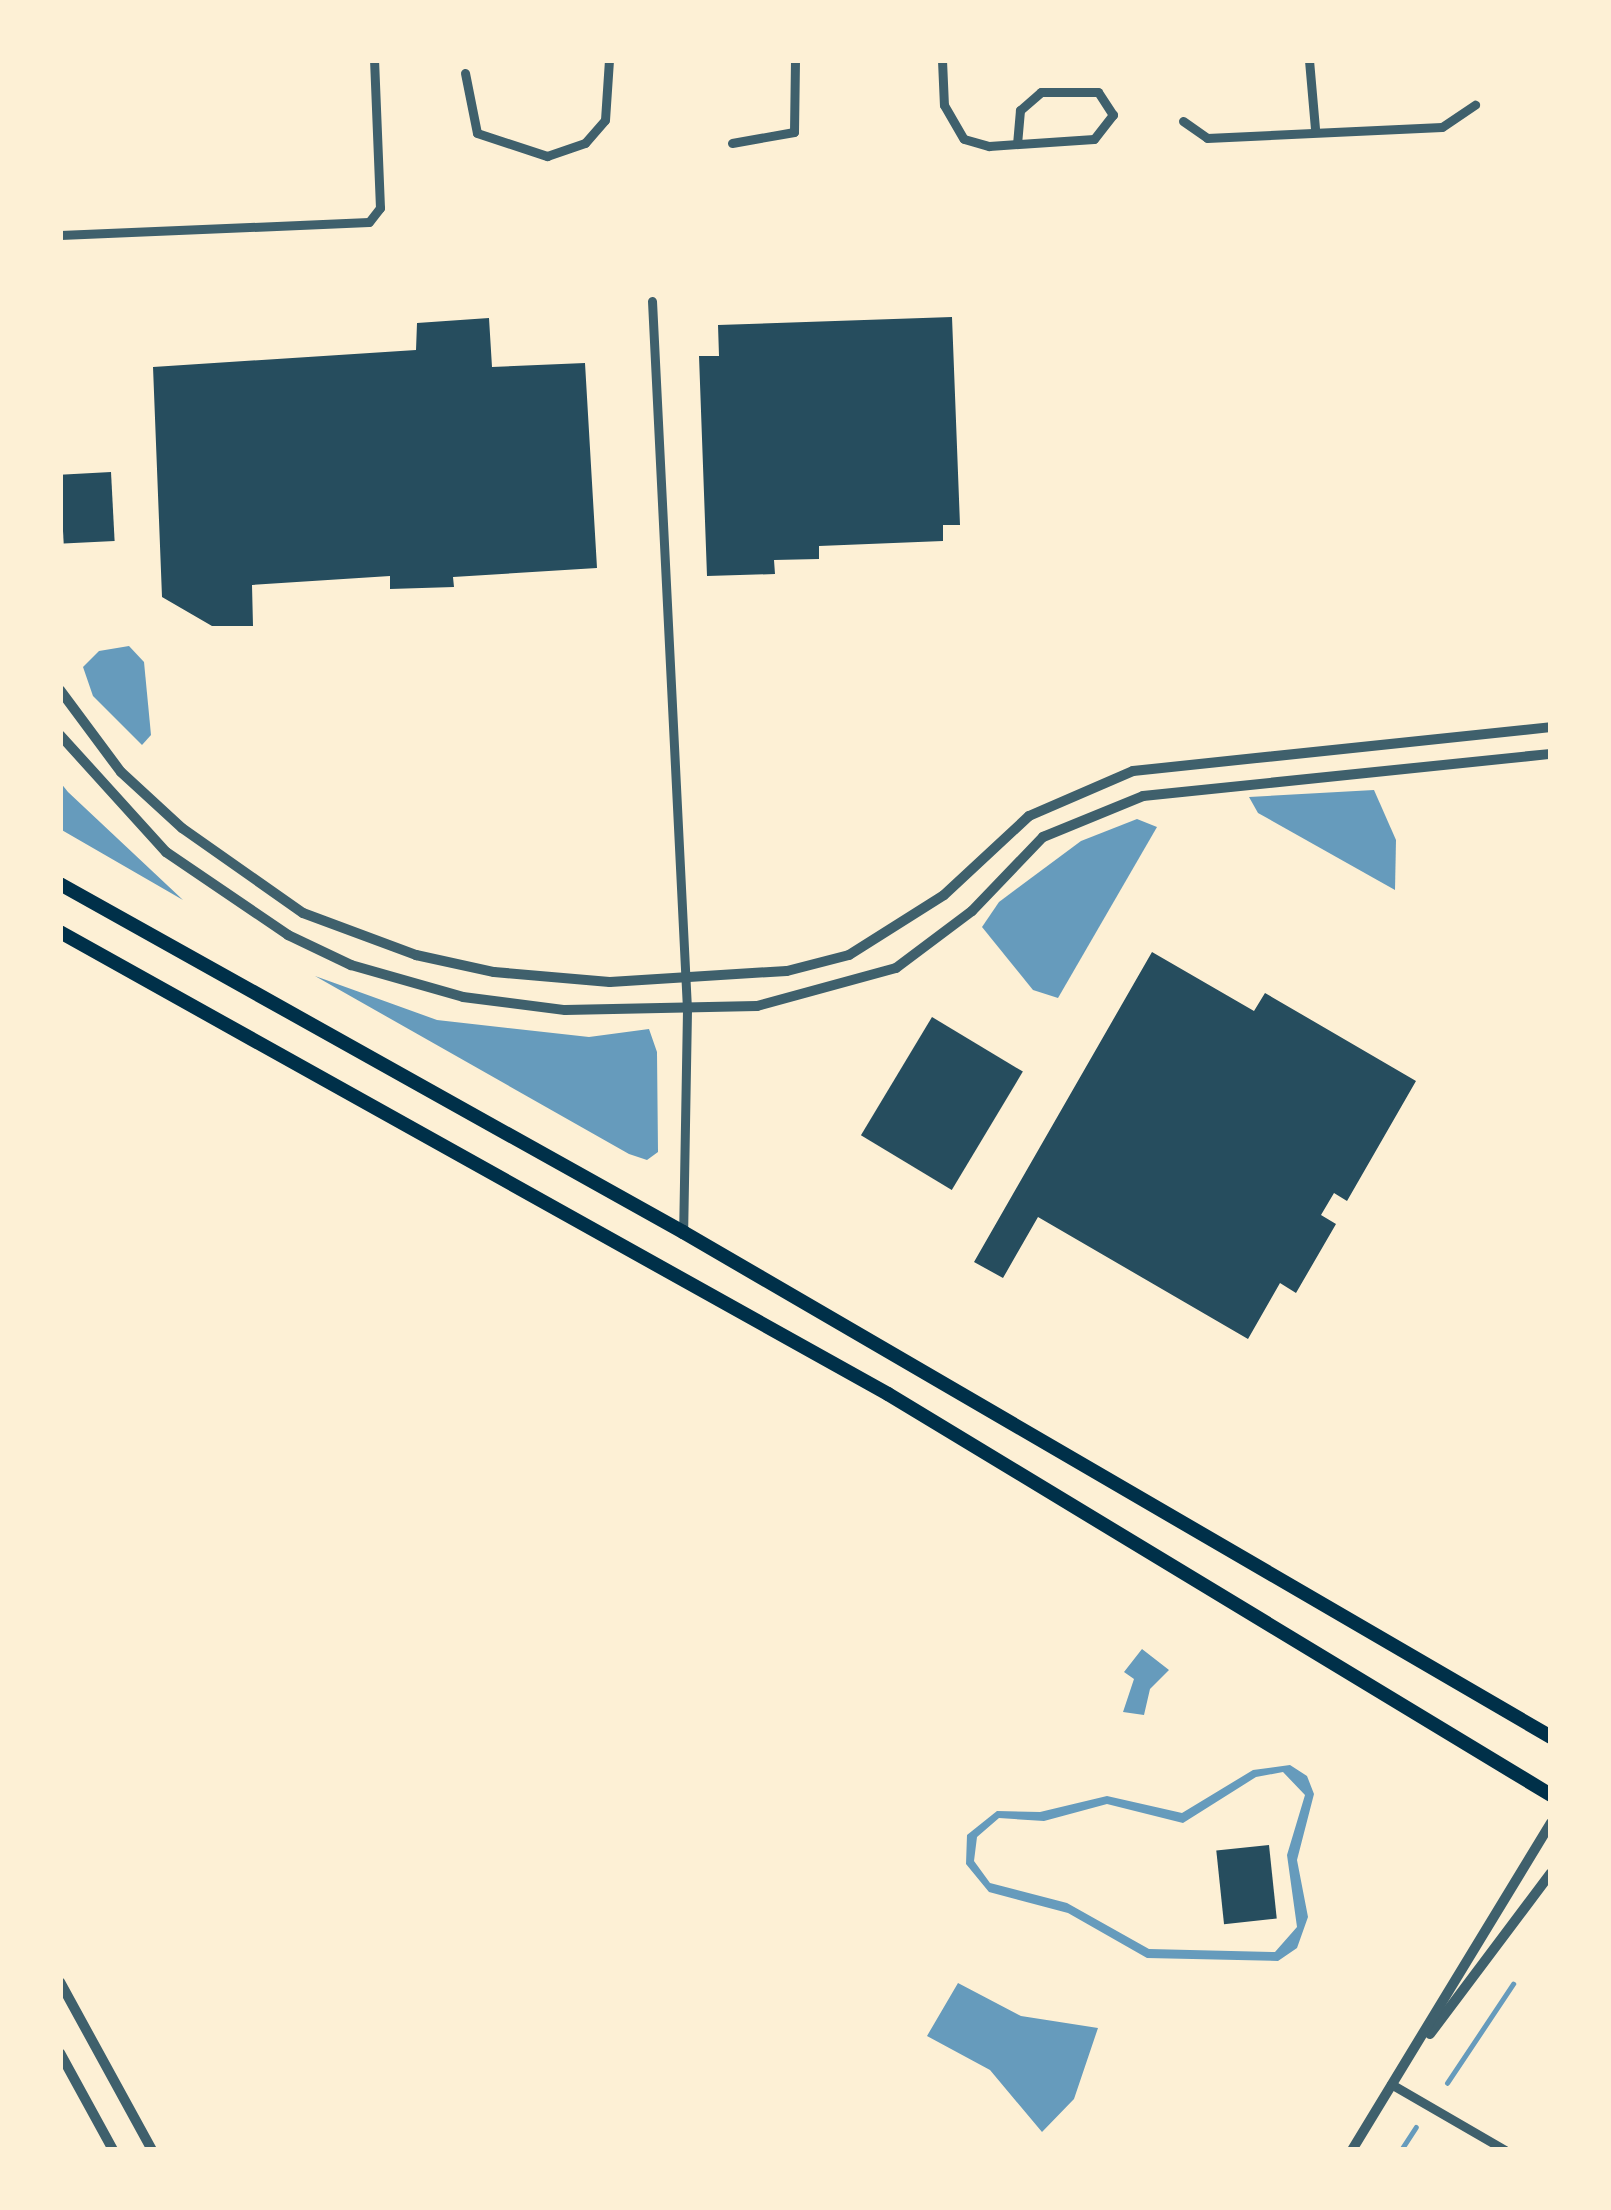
<!DOCTYPE html>
<html>
<head>
<meta charset="utf-8">
<style>
  body { margin:0 }
  #map { position:relative; width:1611px; height:2210px; overflow:hidden; background:#fdf0d5; font-family:Lato,sans-serif }
  div>[style] { position:absolute }
  [style*='--x'] { left:calc(var(--x)*1px); top:calc(var(--y)*1px); width:calc(var(--w)*1px); rotate:calc(var(--a)*1deg) }
  .water>* { inset:0; background:#669bbc }
  .stream>* { height:4.5px; margin:-2.25px; padding:0 2.25px; transform-origin:2.25px; border-radius:2.25px; background:#669bbc }
  .building>* { inset:0; background:#264d5e; transform-origin:0 0 }
  .minor>* { height:9px; margin:-4.5px; padding:0 4.5px; transform-origin:4.5px; border-radius:4.5px; background:#3f606c }
  .tertiary>* { height:10px; margin:-5px; padding:0 5px; transform-origin:5px; border-radius:5px; background:#3f606c }
  .trunk>* { height:14px; margin:-7px; padding:0 7px; transform-origin:7px; border-radius:7px; background:#003049 }
  span { translate:-50% -50%; white-space:nowrap; text-align:center; line-height:1.15; -webkit-text-stroke:12px #fdf0d5; paint-order:stroke }
  .frame { position:absolute; inset:0; border:63px solid #fdf0d5; pointer-events:none }
</style>
</head>
<body>
<div id="map">
  <div class="water">
    <div style="clip-path:polygon(129px 646px,144px 662px,151px 735px,142px 745px,93px 696px,83px 667px,99px 651px)"></div>
    <div style="clip-path:polygon(60px 782px,68px 792px,183px 900px,60px 829px)"></div>
    <div style="clip-path:polygon(1374px 790px,1396px 840px,1395px 890px,1258px 813px,1249px 797px)"></div>
    <div style="clip-path:polygon(1137px 819px,1157px 827px,1058px 998px,1033px 990px,982px 927px,999px 902px,1081px 841px)"></div>
    <div style="clip-path:polygon(315px 976px,437px 1020px,589px 1037px,649px 1029px,657px 1052px,658px 1152px,647px 1160px,629px 1154px)"></div>
    <div style="clip-path:polygon(1142px 1649px,1169px 1670px,1150px 1689px,1144px 1715px,1123px 1712px,1134px 1679px,1124px 1672px)"></div>
    <div style="clip-path:polygon(evenodd,1290px 1765px,1307px 1776px,1314px 1794px,1297px 1860px,1308px 1917px,1297px 1948px,1278px 1961px,1147px 1958px,1068px 1913px,989px 1892px,966px 1864px,967px 1835px,997px 1811px,1040px 1812px,1107px 1796px,1182px 1813px,1253px 1770px,1290px 1765px,1283px 1772px,1305px 1795px,1287px 1855px,1297px 1927px,1275px 1952px,1149px 1949px,1067px 1903px,990px 1883px,974px 1861px,977px 1837px,999px 1818px,1044px 1821px,1107px 1804px,1183px 1823px,1256px 1777px,1283px 1772px)"></div>
    <div style="clip-path:polygon(958px 1983px,1021px 2016px,1098px 2028px,1074px 2099px,1042px 2132px,990px 2070px,927px 2036px)"></div>
  </div>
  <div class="stream">
    <div style="--x:1447;--y:2083;--w:119;--a:-56.3"></div>
    <div style="--x:1401;--y:2150;--w:27;--a:-57"></div>
  </div>
  <div class="building">
    <div style="clip-path:polygon(952px 317px,960px 525px,943px 525px,943px 541px,819px 546px,819px 559px,774px 560px,775px 574px,707px 576px,699px 356px,719px 356px,718px 325px)"></div>
    <div style="clip-path:polygon(489px 318px,492px 367px,585px 363px,597px 568px,453px 577px,454px 587px,390px 589px,390px 576px,252px 585px,253px 626px,212px 626px,162px 597px,153px 367px,416px 350px,417px 323px)"></div>
    <div style="left:111px;top:472px;width:69px;height:51px;rotate:87deg"></div>
    <div style="clip-path:polygon(1152px 952px,1254px 1011px,1265px 993px,1416px 1081px,1347px 1201px,1334px 1193px,1321px 1215px,1336px 1224px,1296px 1293px,1280px 1283px,1248px 1339px,1038px 1217px,1003px 1278px,974px 1262px)"></div>
    <div style="left:932px;top:1017px;width:106px;height:138px;rotate:31deg"></div>
    <div style="left:1269px;top:1845px;width:74px;height:53px;rotate:84deg"></div>
  </div>
  <div class="minor">
    <div style="--x:942;--y:60;--w:45;--a:87.5"></div>
    <div style="--x:944;--y:105;--w:39;--a:60"></div>
    <div style="--x:964;--y:139;--w:26;--a:16"></div>
    <div style="--x:989;--y:146;--w:105;--a:-3.8"></div>
    <div style="--x:1094;--y:139;--w:31;--a:-52"></div>
    <div style="--x:1113;--y:115;--w:27;--a:-123"></div>
    <div style="--x:1098;--y:92;--w:57;--a:180"></div>
    <div style="--x:1041;--y:92;--w:28;--a:139"></div>
    <div style="--x:1020;--y:110;--w:34;--a:95"></div>
    <div style="--x:1309;--y:60;--w:69;--a:85"></div>
    <div style="--x:465;--y:73;--w:61;--a:78.7"></div>
    <div style="--x:477;--y:133;--w:74;--a:18.2"></div>
    <div style="--x:547;--y:156;--w:40;--a:-18.9"></div>
    <div style="--x:585;--y:143;--w:30;--a:-49"></div>
    <div style="--x:605;--y:120;--w:60;--a:-86.2"></div>
    <div style="--x:1183;--y:121;--w:29;--a:35"></div>
    <div style="--x:1207;--y:138;--w:235;--a:-2.7"></div>
    <div style="--x:1442;--y:127;--w:40;--a:-34"></div>
    <div style="--x:732;--y:143;--w:63;--a:-10.1"></div>
    <div style="--x:794;--y:132;--w:72;--a:-89.2"></div>
    <div style="--x:60;--y:235;--w:309;--a:-2.4"></div>
    <div style="--x:369;--y:222;--w:18;--a:-52"></div>
    <div style="--x:380;--y:208;--w:148;--a:-92.3"></div>
    <div style="--x:652;--y:301;--w:710;--a:87.17"></div>
    <div style="--x:687;--y:1010;--w:222;--a:91"></div>
    <div style="--x:1391;--y:2084;--w:132;--a:30.1"></div>
  </div>
  <div class="tertiary">
    <div style="--x:60;--y:690;--w:102;--a:53.4"></div>
    <div style="--x:121;--y:772;--w:83;--a:42.6"></div>
    <div style="--x:182;--y:828;--w:148;--a:35.1"></div>
    <div style="--x:303;--y:913;--w:121;--a:20.4"></div>
    <div style="--x:416;--y:955;--w:80;--a:12.3"></div>
    <div style="--x:494;--y:972;--w:116;--a:4.9"></div>
    <div style="--x:610;--y:982;--w:177;--a:-3.6"></div>
    <div style="--x:787;--y:971;--w:64;--a:-14.5"></div>
    <div style="--x:849;--y:955;--w:112;--a:-32.3"></div>
    <div style="--x:944;--y:895;--w:116;--a:-42.9"></div>
    <div style="--x:1029;--y:816;--w:113;--a:-23.4"></div>
    <div style="--x:1133;--y:771;--w:420;--a:-6"></div>
    <div style="--x:60;--y:735;--w:158;--a:47.8"></div>
    <div style="--x:166;--y:852;--w:148;--a:34.2"></div>
    <div style="--x:288;--y:935;--w:70;--a:25.5"></div>
    <div style="--x:351;--y:965;--w:116;--a:15.9"></div>
    <div style="--x:463;--y:997;--w:103;--a:7.3"></div>
    <div style="--x:565;--y:1010;--w:192;--a:-1.2"></div>
    <div style="--x:757;--y:1006;--w:144;--a:-15.3"></div>
    <div style="--x:896;--y:968;--w:95;--a:-36.9"></div>
    <div style="--x:972;--y:911;--w:103;--a:-46.2"></div>
    <div style="--x:1043;--y:837;--w:108;--a:-22.3"></div>
    <div style="--x:1143;--y:796;--w:410;--a:-5.9"></div>
    <div style="--x:60;--y:1982;--w:192;--a:61.3"></div>
    <div style="--x:1430;--y:2034;--w:201;--a:-53.1"></div>
    <div style="--x:60;--y:2053;--w:111;--a:61.3"></div>
    <div style="--x:1352;--y:2150;--w:383;--a:-58.7"></div>
  </div>
  <div class="trunk">
    <div style="--x:60;--y:884;--w:714;--a:29.19"></div>
    <div style="--x:683;--y:1232;--w:1004;--a:30.19"></div>
    <div style="--x:60;--y:932;--w:948;--a:29.16"></div>
    <div style="--x:888;--y:1394;--w:775;--a:31.17"></div>
  </div>
  <div class="frame"></div>
</div>
</body>
</html>
